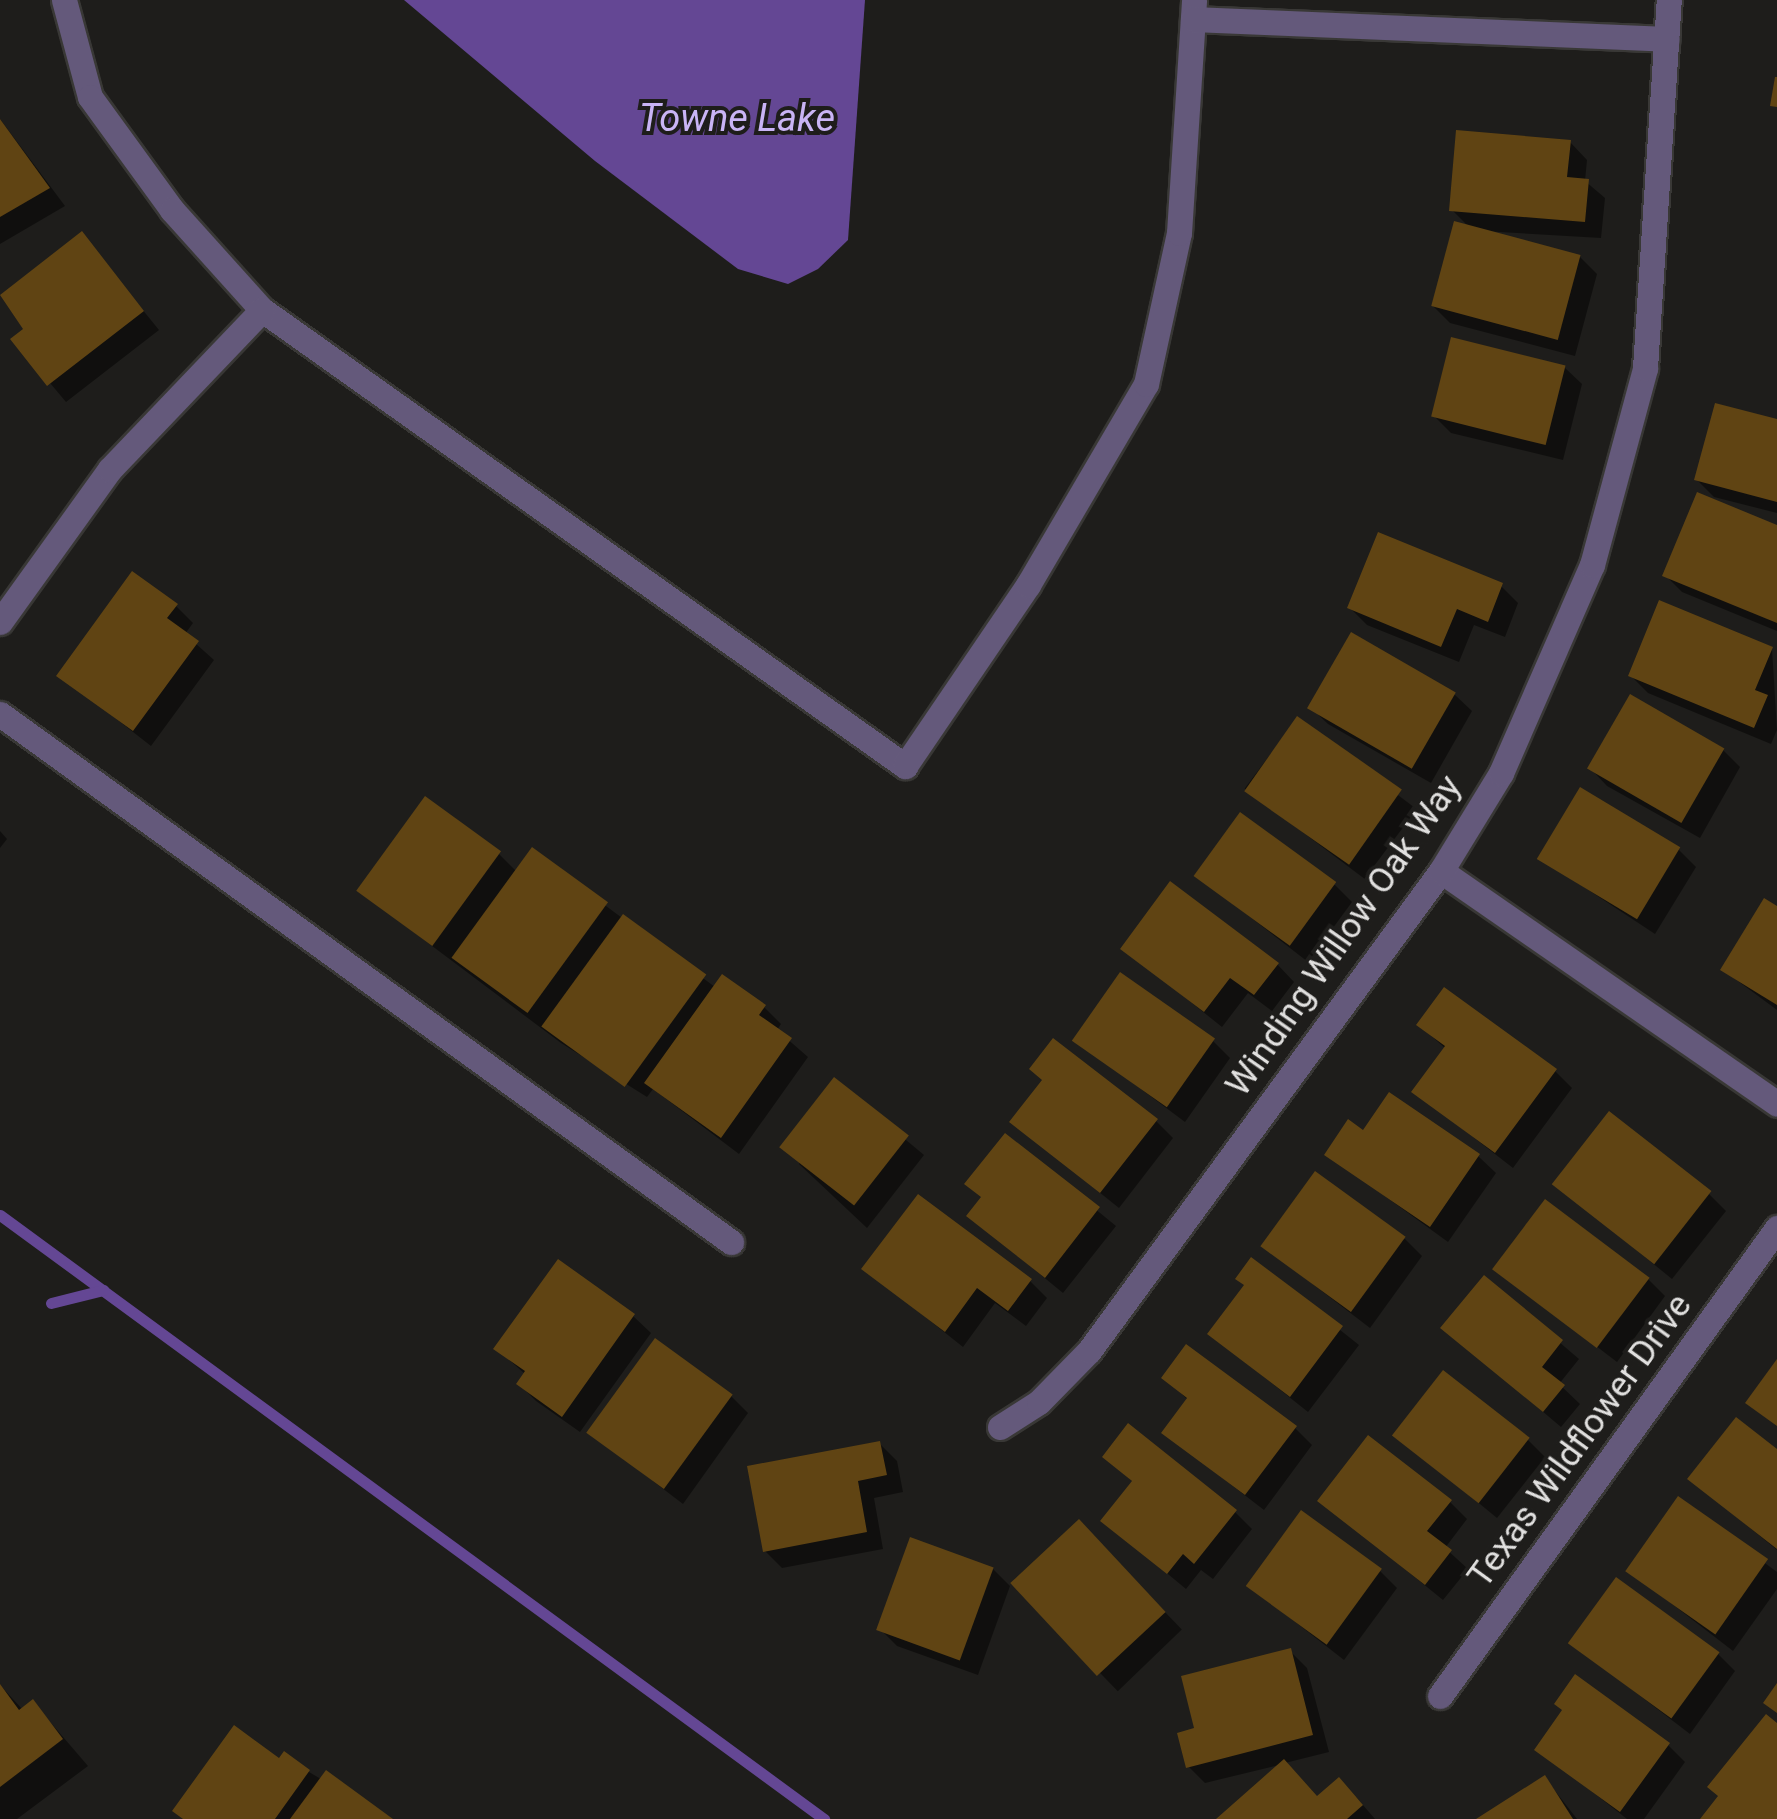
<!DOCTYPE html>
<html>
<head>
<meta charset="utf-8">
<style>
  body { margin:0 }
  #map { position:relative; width:1777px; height:1819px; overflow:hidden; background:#1e1d1b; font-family:Roboto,sans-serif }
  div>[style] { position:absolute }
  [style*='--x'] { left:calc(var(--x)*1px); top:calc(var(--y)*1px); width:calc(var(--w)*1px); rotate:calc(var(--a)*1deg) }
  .water>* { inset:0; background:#644794 }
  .shadow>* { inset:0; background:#0007; transform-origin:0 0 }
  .stream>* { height:11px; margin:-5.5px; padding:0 5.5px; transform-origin:5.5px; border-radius:5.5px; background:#644794 }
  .building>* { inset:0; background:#604413; transform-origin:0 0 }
  .roads { filter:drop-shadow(2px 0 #393836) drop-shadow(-2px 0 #393836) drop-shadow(0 2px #393836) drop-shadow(0 -2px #393836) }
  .minor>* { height:25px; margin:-12.5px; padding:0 12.5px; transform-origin:12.5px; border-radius:12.5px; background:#64597b }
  span { translate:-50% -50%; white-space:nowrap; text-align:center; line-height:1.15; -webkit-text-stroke:8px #1e1d1b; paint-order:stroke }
  .street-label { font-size:35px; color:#e1e0df }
  .water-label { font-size:38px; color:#c9b4f5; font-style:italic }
</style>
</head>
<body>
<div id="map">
  <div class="water">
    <div style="clip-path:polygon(404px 0,865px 0,848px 240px,818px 269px,788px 284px,738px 269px,595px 161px)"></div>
  </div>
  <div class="shadow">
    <div style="clip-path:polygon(0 119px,65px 206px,0 244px)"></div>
    <div style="clip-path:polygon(1570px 142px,1587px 160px,1585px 181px,1605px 198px,1601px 238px,1482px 231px,1580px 257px,1597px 274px,1575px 356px,1450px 323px,1433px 306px,1470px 228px,1452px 210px)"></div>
    <div style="clip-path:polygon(82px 235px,159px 330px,66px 402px,14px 340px,27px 329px)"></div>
    <div style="clip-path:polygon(1564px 367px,1582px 384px,1563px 460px,1451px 433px,1434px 416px)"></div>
    <div style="clip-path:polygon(1777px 421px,1777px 513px,1714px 497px,1697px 480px)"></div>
    <div style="clip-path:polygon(1777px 528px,1777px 631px,1682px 592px,1665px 575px)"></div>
    <div style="clip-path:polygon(1501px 586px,1518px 603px,1505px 637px,1474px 625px,1459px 662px,1367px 625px,1350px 608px)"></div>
    <div style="clip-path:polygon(176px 606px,193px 623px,185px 634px,214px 660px,151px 746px,60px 675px)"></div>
    <div style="clip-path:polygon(1772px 649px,1777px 730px,1771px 744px,1648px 693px,1631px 676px)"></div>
    <div style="clip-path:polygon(1454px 694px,1472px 711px,1431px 783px,1328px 724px,1310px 707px)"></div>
    <div style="left:1297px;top:719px;width:150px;height:87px;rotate:37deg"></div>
    <div style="clip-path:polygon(1723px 750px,1740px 767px,1700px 838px,1607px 786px,1590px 768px)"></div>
    <div style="clip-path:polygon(0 831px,7px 839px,0 848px)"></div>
    <div style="clip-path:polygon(1679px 850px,1696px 867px,1655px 934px,1540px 858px)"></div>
    <div style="clip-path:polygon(532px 851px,715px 987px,764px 1007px,781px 1024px,777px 1030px,808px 1057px,739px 1154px,653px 1089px,647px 1097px,561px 1043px,359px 891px,499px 854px,517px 872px)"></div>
    <div style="clip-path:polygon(1196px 875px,1335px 885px,1352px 902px,1308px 962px)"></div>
    <div style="clip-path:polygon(1777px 909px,1777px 1010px,1723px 970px)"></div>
    <div style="clip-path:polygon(1123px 948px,1277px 964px,1294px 982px,1272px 1011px,1248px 993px,1222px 1027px)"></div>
    <div style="clip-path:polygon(1419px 1025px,1555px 1071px,1572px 1088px,1513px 1168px,1415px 1092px,1446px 1049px)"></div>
    <div style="clip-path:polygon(1074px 1039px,1213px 1041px,1230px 1058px,1185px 1122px)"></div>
    <div style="clip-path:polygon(834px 1080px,924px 1155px,867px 1228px,799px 1164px)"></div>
    <div style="clip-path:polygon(1044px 1081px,1156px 1121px,1173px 1138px,1119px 1208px,1012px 1122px)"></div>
    <div style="clip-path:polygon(1364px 1134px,1478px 1156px,1496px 1173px,1448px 1242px,1327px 1154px)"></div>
    <div style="clip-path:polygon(1006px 1136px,1116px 1226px,1063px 1293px,969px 1216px,983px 1199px)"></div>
    <div style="clip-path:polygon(1555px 1184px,1709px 1194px,1726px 1211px,1672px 1279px)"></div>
    <div style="clip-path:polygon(1405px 1239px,1422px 1256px,1370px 1328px,1263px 1246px)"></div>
    <div style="clip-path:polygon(1252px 1260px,1359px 1345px,1308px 1412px,1210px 1334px,1246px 1286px)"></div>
    <div style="clip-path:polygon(865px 1269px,1030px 1281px,1047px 1298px,1026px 1326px,995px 1303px,963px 1347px)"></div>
    <div style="clip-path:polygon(1496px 1270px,1648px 1279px,1665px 1296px,1617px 1362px)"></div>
    <div style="clip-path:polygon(1484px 1278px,1579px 1359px,1559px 1384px,1580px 1404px,1561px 1427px,1443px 1327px)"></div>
    <div style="clip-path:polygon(633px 1316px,651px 1333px,580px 1432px,536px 1401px,519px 1384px,525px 1374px,496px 1348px)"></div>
    <div style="clip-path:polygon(1165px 1378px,1295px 1428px,1312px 1445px,1264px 1510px,1164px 1433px,1188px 1400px)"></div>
    <div style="clip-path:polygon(731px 1396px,748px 1413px,683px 1504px,590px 1433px)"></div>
    <div style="clip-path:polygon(1396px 1435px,1528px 1440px,1545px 1457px,1497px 1518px)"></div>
    <div style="clip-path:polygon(879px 1443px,897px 1461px,903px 1492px,874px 1498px,883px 1549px,782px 1568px,765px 1551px)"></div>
    <div style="clip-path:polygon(1777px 1452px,1777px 1550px,1690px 1479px)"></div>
    <div style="clip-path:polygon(1105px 1456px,1235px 1512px,1252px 1529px,1213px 1579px,1201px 1570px,1186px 1589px,1104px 1521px,1134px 1483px)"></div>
    <div style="clip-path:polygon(1678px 1499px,1777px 1572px,1777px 1589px,1733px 1651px,1628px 1570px)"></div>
    <div style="clip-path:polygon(1321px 1501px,1450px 1502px,1467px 1519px,1445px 1548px,1468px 1569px,1443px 1600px)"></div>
    <div style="left:1079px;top:1523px;width:148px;height:89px;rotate:46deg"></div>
    <div style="clip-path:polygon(993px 1569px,1010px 1586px,978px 1675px,897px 1646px,880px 1629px)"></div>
    <div style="clip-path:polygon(1380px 1571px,1397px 1588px,1344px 1660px,1249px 1586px)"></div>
    <div style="clip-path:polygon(1571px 1643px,1718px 1654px,1735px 1671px,1690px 1734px)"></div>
    <div style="clip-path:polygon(1290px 1651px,1307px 1668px,1329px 1752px,1285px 1763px,1318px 1799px,1356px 1797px,1375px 1819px,1220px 1819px,1283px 1764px,1205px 1783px,1188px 1766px,1197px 1730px)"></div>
    <div style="clip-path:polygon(0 1685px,23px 1710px,33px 1702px,88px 1766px,17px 1819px,0 1819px)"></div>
    <div style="clip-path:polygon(1565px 1711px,1668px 1745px,1685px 1762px,1644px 1819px,1627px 1819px,1538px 1749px)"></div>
    <div style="clip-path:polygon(279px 1761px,309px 1772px,389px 1819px,183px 1819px)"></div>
    <div style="clip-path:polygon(1545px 1778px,1577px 1819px,1481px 1819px)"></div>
  </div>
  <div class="stream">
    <div style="--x:0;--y:1215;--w:1022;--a:36.24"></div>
    <div style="--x:51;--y:1303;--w:54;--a:-14"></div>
  </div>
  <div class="building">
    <div style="clip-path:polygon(1775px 77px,1777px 77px,1777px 107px,1770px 106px)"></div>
    <div style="clip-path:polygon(0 119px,50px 188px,0 217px)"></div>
    <div style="clip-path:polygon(1456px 130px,1571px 140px,1567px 177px,1589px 179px,1585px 222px,1449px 211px)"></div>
    <div style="left:1454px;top:221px;width:131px;height:88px;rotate:15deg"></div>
    <div style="clip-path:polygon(82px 231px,144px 311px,47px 386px,10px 339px,23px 329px,0 295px)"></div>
    <div style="left:1451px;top:337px;width:118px;height:82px;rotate:14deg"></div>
    <div style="clip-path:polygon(1715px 403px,1777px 419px,1777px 502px,1694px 480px)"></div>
    <div style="clip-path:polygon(1697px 492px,1777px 525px,1777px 623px,1662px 576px)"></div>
    <div style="clip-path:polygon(1378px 532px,1503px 583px,1488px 622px,1457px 609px,1441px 647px,1347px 608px)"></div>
    <div style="clip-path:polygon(132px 571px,178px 604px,167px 618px,199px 641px,133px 731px,56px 676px)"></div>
    <div style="clip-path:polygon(1659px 600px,1773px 647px,1755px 690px,1768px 695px,1754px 728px,1628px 676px)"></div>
    <div style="left:1351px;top:632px;width:121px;height:88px;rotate:30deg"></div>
    <div style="left:1630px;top:694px;width:109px;height:86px;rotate:30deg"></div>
    <div style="left:1297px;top:716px;width:128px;height:92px;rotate:35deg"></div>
    <div style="left:1580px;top:787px;width:117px;height:84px;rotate:31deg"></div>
    <div style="left:425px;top:796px;width:94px;height:117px;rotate:36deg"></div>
    <div style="left:1240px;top:812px;width:119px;height:79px;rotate:36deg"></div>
    <div style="left:532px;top:847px;width:94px;height:137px;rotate:36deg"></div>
    <div style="clip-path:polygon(1170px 881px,1279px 963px,1254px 995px,1230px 978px,1204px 1012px,1120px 949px)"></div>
    <div style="clip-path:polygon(1764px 898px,1777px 906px,1777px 1005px,1720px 970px)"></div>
    <div style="left:623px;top:914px;width:103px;height:139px;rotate:36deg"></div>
    <div style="left:1120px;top:972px;width:116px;height:84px;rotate:35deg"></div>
    <div style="clip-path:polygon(722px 974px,766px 1005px,759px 1015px,792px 1038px,721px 1138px,644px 1083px)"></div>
    <div style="clip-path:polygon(1444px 987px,1557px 1069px,1495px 1153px,1411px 1092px,1445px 1046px,1416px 1025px)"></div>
    <div style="clip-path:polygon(1053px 1038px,1158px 1119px,1100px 1193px,1009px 1122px,1042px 1080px,1029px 1069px)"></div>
    <div style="left:834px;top:1077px;width:95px;height:89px;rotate:38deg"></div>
    <div style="clip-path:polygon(1389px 1092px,1480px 1154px,1430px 1227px,1324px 1155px,1348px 1119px,1363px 1130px)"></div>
    <div style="left:1609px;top:1111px;width:130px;height:93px;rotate:38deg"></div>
    <div style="clip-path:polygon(1005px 1133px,1100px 1207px,1045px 1278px,966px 1216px,981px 1197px,964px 1184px)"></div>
    <div style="left:1315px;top:1171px;width:112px;height:93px;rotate:36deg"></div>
    <div style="clip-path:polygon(918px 1194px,1032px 1279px,1008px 1311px,977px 1288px,945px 1332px,861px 1269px)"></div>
    <div style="left:1545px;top:1199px;width:131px;height:88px;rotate:37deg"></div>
    <div style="clip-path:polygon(1251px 1257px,1343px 1326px,1290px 1397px,1207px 1334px,1244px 1285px,1235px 1279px)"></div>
    <div style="clip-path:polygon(558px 1259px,635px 1314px,562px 1417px,516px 1384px,525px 1371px,493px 1349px)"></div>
    <div style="clip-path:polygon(1484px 1275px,1563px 1340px,1542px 1367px,1565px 1385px,1543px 1412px,1440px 1328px)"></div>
    <div style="left:655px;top:1338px;width:96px;height:117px;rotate:36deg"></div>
    <div style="clip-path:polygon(1186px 1344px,1297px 1426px,1245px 1495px,1161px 1433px,1187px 1398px,1161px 1378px)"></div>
    <div style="clip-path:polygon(1777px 1359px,1777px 1426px,1745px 1403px)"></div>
    <div style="left:1443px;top:1370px;width:110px;height:83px;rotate:38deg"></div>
    <div style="clip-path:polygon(1736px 1417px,1777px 1449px,1777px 1549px,1687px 1479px)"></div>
    <div style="clip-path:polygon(1128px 1423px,1237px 1510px,1194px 1564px,1183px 1554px,1167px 1574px,1100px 1521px,1132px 1481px,1102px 1457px)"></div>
    <div style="clip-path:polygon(1368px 1435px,1452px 1500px,1427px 1531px,1452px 1550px,1425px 1585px,1317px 1501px)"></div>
    <div style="clip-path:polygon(880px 1441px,887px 1475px,858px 1481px,867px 1532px,763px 1552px,747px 1466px)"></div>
    <div style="left:1678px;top:1496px;width:110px;height:92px;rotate:35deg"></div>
    <div style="left:1301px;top:1510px;width:100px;height:94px;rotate:36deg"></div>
    <div style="left:1079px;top:1519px;width:127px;height:94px;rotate:47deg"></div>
    <div style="left:910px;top:1537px;width:89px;height:99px;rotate:20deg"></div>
    <div style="left:1616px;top:1577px;width:128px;height:82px;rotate:36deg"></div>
    <div style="clip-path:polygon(1291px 1648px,1313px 1735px,1186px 1768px,1177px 1733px,1194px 1728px,1181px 1676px)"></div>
    <div style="clip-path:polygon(1575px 1674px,1670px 1743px,1620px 1812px,1534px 1750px,1562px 1710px,1554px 1704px)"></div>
    <div style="clip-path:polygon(1777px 1683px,1777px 1713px,1763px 1703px)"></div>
    <div style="clip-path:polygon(0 1684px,19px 1710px,33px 1699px,63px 1739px,0 1787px)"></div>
    <div style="clip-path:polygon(1766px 1714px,1777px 1723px,1777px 1819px,1700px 1819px,1718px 1796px,1707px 1787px)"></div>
    <div style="clip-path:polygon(234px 1725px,279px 1758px,284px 1751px,310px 1770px,275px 1819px,183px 1819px,172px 1811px)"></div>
    <div style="clip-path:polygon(1284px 1759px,1317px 1796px,1339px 1777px,1363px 1805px,1347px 1819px,1216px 1819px)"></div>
    <div style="clip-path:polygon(326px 1770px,393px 1819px,290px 1819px)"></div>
    <div style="clip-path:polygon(1545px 1775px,1573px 1819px,1476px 1819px)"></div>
  </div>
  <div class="roads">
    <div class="minor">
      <div style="--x:64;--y:0;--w:100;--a:75"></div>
      <div style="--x:90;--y:97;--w:140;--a:54"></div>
      <div style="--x:172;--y:210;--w:133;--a:48"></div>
      <div style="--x:261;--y:309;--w:790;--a:35.36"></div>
      <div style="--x:905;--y:766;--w:219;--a:-55.8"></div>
      <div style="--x:1028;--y:585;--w:233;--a:-59.6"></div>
      <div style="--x:1146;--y:384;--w:155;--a:-77.7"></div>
      <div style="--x:1179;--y:233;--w:233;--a:-86.3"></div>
      <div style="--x:1193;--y:19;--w:474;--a:2.4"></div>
      <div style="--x:0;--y:622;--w:188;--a:-54.3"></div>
      <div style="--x:110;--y:469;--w:220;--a:-46.3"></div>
      <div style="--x:0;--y:714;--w:902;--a:35.84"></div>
      <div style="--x:1441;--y:871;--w:409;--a:34.7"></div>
      <div style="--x:1000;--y:1427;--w:46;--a:-32.7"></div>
      <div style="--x:1039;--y:1402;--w:71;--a:-45.6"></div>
      <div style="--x:1089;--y:1351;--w:595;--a:-53.75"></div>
      <div style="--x:1441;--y:871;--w:115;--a:-58.5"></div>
      <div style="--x:1501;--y:773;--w:227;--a:-66.4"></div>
      <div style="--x:1592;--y:565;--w:204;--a:-74.9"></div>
      <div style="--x:1645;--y:368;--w:369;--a:-86.3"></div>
      <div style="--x:1440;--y:1696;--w:577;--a:-54.24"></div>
    </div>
  </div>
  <div class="street-label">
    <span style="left:1344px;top:936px;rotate:-55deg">Winding Willow Oak Way</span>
    <span style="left:1580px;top:1441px;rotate:-54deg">Texas Wildflower Drive</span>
  </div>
  <div class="water-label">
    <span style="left:737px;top:119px">Towne Lake</span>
  </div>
</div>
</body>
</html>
